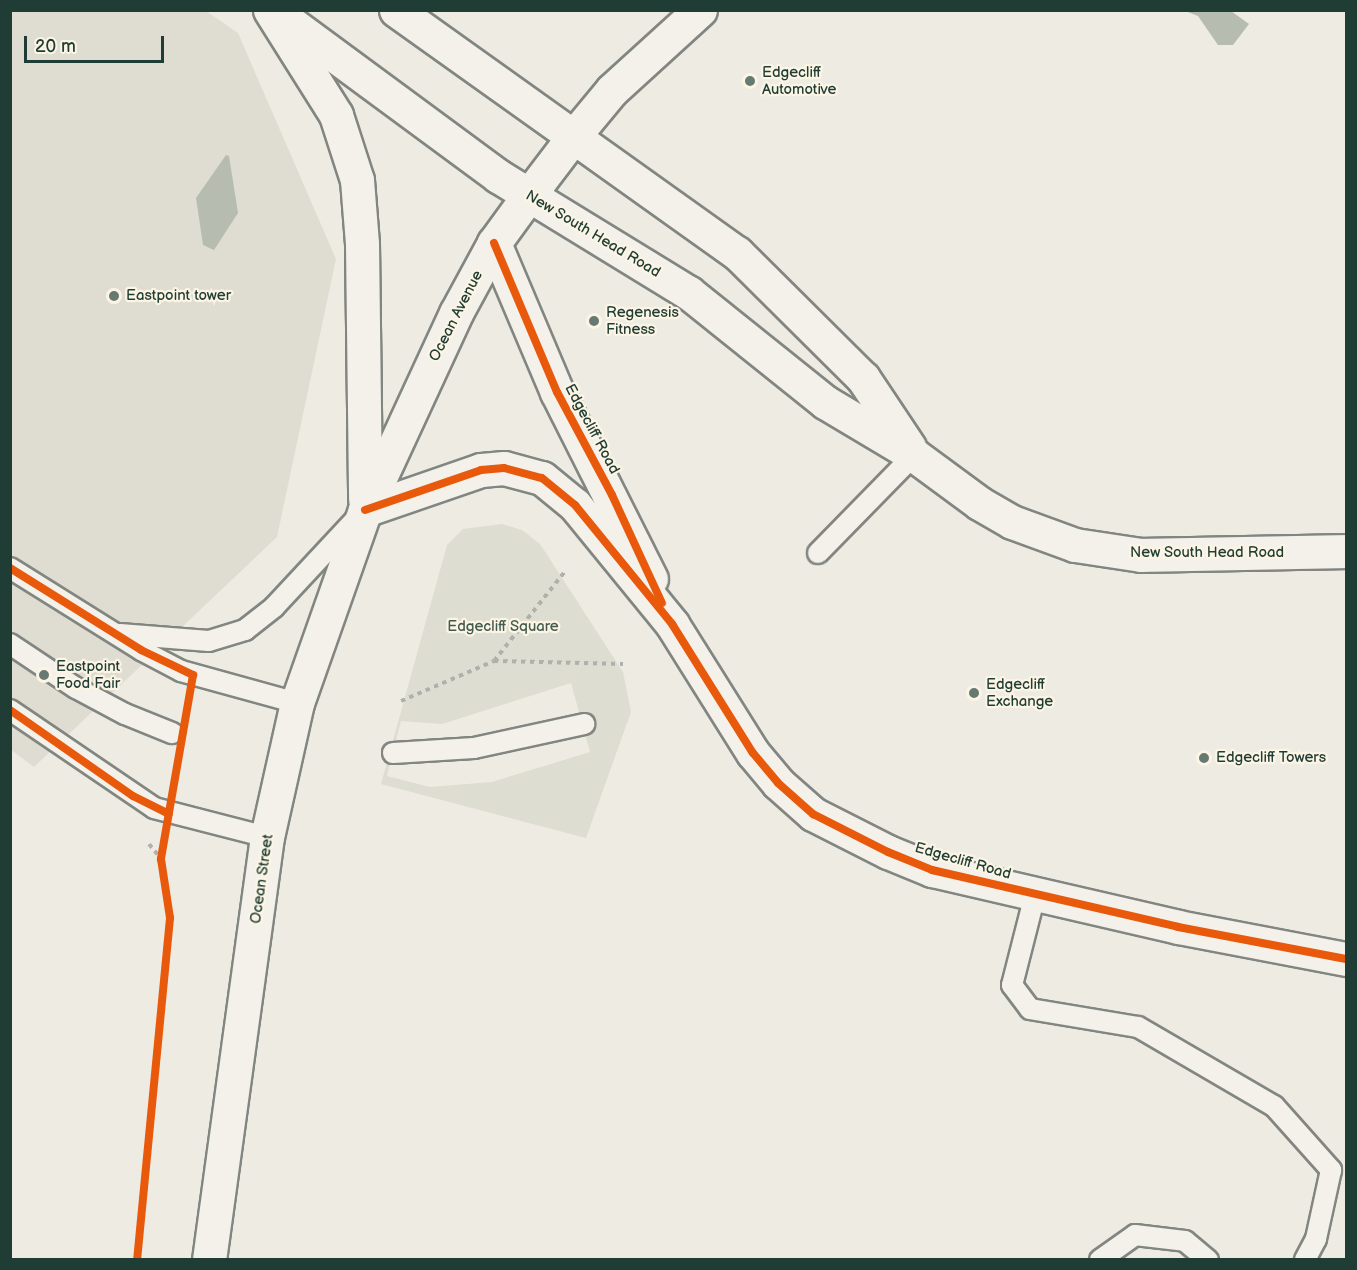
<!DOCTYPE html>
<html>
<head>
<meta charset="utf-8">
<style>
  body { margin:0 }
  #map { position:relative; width:1357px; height:1270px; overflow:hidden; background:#eeebe3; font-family:"Balsamiq Sans",sans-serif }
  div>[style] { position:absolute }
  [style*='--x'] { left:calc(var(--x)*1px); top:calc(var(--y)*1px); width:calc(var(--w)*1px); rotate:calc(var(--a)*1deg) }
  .built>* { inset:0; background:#dfddd2 }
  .green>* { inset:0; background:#deddd1 }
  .water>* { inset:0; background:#b7bcb1 }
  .path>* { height:4px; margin-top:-2px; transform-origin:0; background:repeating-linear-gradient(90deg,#afb1ac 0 4.5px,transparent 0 9px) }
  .roads { filter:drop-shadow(2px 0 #828681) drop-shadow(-2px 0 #828681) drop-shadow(0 2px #828681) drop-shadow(0 -2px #828681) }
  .lane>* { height:20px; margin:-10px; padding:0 10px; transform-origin:10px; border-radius:10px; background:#f4f1eb }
  .secondary>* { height:33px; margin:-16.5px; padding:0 16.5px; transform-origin:16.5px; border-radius:16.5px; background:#f4f1eb }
  .primary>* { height:33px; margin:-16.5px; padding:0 16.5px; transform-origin:16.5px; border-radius:16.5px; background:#f4f1eb }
  .cycleway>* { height:8px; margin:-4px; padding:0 4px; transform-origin:4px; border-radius:4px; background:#e8590c }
  .dots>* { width:16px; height:16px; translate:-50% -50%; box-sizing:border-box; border:3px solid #fcf5e5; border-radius:50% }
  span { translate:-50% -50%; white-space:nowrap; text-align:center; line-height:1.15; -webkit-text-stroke:4.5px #fcf5e5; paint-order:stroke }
  .poi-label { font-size:15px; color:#1f3d34 }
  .left { translate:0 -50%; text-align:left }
  .street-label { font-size:15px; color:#1f3d34 }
  .park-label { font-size:15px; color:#425b50 }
  .frame { position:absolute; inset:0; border:12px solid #1f3d34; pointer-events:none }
  .scale { position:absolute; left:24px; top:36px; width:140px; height:27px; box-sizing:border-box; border:3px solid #1f3d34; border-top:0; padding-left:8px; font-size:18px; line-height:21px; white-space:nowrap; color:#1f3d34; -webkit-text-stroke:4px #fcf5e5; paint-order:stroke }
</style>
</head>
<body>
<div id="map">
  <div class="built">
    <div style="clip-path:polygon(10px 11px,206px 11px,238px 33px,336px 259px,277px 537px,34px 767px,10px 749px)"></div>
  </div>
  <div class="green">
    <div style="clip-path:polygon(evenodd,502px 524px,522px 530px,540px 544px,623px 672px,631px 712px,586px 838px,381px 784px,447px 545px,463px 529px,502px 524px,571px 683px,590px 752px,492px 782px,430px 787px,387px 776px,401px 721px,442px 724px,571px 683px)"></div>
  </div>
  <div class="water">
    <div style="clip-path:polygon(1185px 11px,1231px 11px,1249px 24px,1233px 45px,1218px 45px,1198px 16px)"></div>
    <div style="clip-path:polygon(226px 155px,229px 156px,238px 213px,214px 250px,203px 245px,196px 198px)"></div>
  </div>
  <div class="path">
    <div style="--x:494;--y:661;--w:129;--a:1.3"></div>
    <div style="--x:401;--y:701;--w:101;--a:-23.3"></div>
    <div style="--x:494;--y:661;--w:116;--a:-51.6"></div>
    <div style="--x:149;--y:844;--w:19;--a:51"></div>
  </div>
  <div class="roads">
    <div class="lane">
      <div style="--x:818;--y:553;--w:137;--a:-45.6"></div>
      <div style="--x:10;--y:568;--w:155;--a:32"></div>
      <div style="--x:141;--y:650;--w:45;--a:27.7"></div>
      <div style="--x:181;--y:671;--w:120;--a:15.4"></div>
      <div style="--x:120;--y:634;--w:89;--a:4.5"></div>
      <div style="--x:209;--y:641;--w:38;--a:-17"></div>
      <div style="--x:245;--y:630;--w:37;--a:-38"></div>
      <div style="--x:274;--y:607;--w:119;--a:-47"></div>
      <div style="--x:10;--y:644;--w:79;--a:33.7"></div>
      <div style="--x:76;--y:688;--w:55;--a:28"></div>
      <div style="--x:125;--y:714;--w:51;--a:22"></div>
      <div style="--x:10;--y:710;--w:174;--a:34.2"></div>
      <div style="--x:154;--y:808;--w:117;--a:14.4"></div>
      <div style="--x:393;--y:753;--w:81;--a:-3.5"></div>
      <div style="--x:474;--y:748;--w:113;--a:-12.3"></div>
      <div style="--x:1035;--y:895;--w:93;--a:104.3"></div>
      <div style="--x:1012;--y:985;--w:30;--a:53"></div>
      <div style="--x:1030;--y:1009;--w:109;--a:9.5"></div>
      <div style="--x:1138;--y:1027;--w:157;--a:30.2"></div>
      <div style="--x:1274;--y:1106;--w:86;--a:48.3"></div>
      <div style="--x:1331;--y:1170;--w:71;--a:102.3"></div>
      <div style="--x:1316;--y:1239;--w:24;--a:118"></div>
      <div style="--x:1100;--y:1260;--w:43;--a:-35.5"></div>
      <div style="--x:1135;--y:1235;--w:50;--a:6.8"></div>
      <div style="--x:1185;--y:1241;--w:30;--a:40"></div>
    </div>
    <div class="secondary">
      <div style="--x:270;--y:10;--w:124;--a:57.8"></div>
      <div style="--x:336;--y:115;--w:68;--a:72.1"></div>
      <div style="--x:357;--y:180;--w:64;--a:85.5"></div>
      <div style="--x:362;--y:244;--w:255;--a:89.3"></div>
      <div style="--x:573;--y:137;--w:61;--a:-50.3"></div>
      <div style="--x:612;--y:90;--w:119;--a:-42.3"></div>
      <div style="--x:494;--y:243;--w:162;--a:67.1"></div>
      <div style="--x:557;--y:392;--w:209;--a:63.3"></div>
      <div style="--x:365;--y:510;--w:123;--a:-19"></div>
      <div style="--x:481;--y:470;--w:23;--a:-5"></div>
      <div style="--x:504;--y:468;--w:39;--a:15"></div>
      <div style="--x:542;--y:478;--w:43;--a:39.3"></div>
      <div style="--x:575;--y:505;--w:154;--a:50.8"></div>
      <div style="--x:672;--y:624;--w:152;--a:57.9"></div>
      <div style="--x:753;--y:753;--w:39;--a:50"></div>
      <div style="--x:778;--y:783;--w:47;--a:41.5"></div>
      <div style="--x:813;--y:814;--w:84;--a:26.9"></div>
      <div style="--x:888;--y:852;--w:48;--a:22.2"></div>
      <div style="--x:932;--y:870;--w:253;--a:13"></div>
      <div style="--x:1178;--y:927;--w:171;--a:10.8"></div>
      <div style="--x:209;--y:1260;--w:427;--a:-82.2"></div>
      <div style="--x:267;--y:837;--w:137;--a:-77.4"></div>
      <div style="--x:297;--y:703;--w:205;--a:-70.6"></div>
      <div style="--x:365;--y:510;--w:217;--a:-65.2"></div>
      <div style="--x:456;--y:313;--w:80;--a:-61.5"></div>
      <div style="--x:494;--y:243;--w:59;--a:-53.9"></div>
    </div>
    <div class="primary">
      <div style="--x:273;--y:10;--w:280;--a:36.4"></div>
      <div style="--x:498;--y:176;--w:224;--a:31.5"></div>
      <div style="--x:689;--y:293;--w:174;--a:38.7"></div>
      <div style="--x:825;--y:402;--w:104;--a:30.8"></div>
      <div style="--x:914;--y:455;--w:81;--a:36.4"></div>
      <div style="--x:979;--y:503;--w:38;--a:30"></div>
      <div style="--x:1012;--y:522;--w:67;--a:20.1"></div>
      <div style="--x:1075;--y:545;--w:67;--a:8.6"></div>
      <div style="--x:1141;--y:555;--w:205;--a:-1.1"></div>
      <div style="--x:396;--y:10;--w:419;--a:35.5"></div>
      <div style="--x:737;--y:253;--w:177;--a:44.8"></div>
      <div style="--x:863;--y:378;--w:83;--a:56.3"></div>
      <div style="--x:529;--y:195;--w:73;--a:-52.8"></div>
    </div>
  </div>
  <div class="cycleway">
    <div style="--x:494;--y:243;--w:162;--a:67.1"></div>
    <div style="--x:557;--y:392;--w:117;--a:61.9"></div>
    <div style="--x:612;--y:495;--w:119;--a:65.2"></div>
    <div style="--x:365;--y:510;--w:123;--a:-19"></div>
    <div style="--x:481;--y:470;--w:23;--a:-5"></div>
    <div style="--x:504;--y:468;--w:39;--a:15"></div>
    <div style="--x:542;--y:478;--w:43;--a:39.3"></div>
    <div style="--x:575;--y:505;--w:154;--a:50.8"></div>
    <div style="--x:672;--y:624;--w:152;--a:57.9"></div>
    <div style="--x:753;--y:753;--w:39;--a:50"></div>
    <div style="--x:778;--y:783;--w:47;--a:41.5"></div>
    <div style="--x:813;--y:814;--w:84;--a:26.9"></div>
    <div style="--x:888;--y:852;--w:48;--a:22.2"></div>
    <div style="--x:932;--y:870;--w:253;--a:13"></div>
    <div style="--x:1178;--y:927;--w:171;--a:10.8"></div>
    <div style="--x:10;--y:568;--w:155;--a:32"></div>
    <div style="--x:141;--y:650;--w:58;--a:25.7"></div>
    <div style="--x:193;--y:675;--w:187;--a:99.9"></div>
    <div style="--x:161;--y:859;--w:60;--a:81.3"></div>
    <div style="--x:170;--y:918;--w:344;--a:95.5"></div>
    <div style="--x:10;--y:710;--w:150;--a:35"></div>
    <div style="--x:133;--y:796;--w:40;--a:26.6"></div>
  </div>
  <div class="dots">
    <div style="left:750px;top:81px;background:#677a71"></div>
    <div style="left:114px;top:296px;background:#677a71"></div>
    <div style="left:594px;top:321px;background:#677a71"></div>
    <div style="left:44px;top:675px;background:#677a71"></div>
    <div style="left:974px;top:693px;background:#677a71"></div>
    <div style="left:1204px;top:758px;background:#677a71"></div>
  </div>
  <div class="poi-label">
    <span class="left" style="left:762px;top:81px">Edgecliff<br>Automotive</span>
    <span class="left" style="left:126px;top:296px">Eastpoint tower</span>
    <span class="left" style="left:606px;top:321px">Regenesis<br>Fitness</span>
    <span class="left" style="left:56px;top:675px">Eastpoint<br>Food Fair</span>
    <span class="left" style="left:986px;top:693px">Edgecliff<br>Exchange</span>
    <span class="left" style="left:1216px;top:758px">Edgecliff Towers</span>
  </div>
  <div class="street-label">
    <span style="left:593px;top:234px;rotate:31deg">New South Head Road</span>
    <span style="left:456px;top:316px;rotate:-63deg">Ocean Avenue</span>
    <span style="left:592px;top:429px;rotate:62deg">Edgecliff Road</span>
    <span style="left:1207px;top:553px">New South Head Road</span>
    <span style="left:963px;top:861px;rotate:16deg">Edgecliff Road</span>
    <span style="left:262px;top:879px;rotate:-82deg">Ocean Street</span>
  </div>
  <div class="park-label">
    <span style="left:503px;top:627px">Edgecliff Square</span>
  </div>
  <div class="frame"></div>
  <div class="scale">20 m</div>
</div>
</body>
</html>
